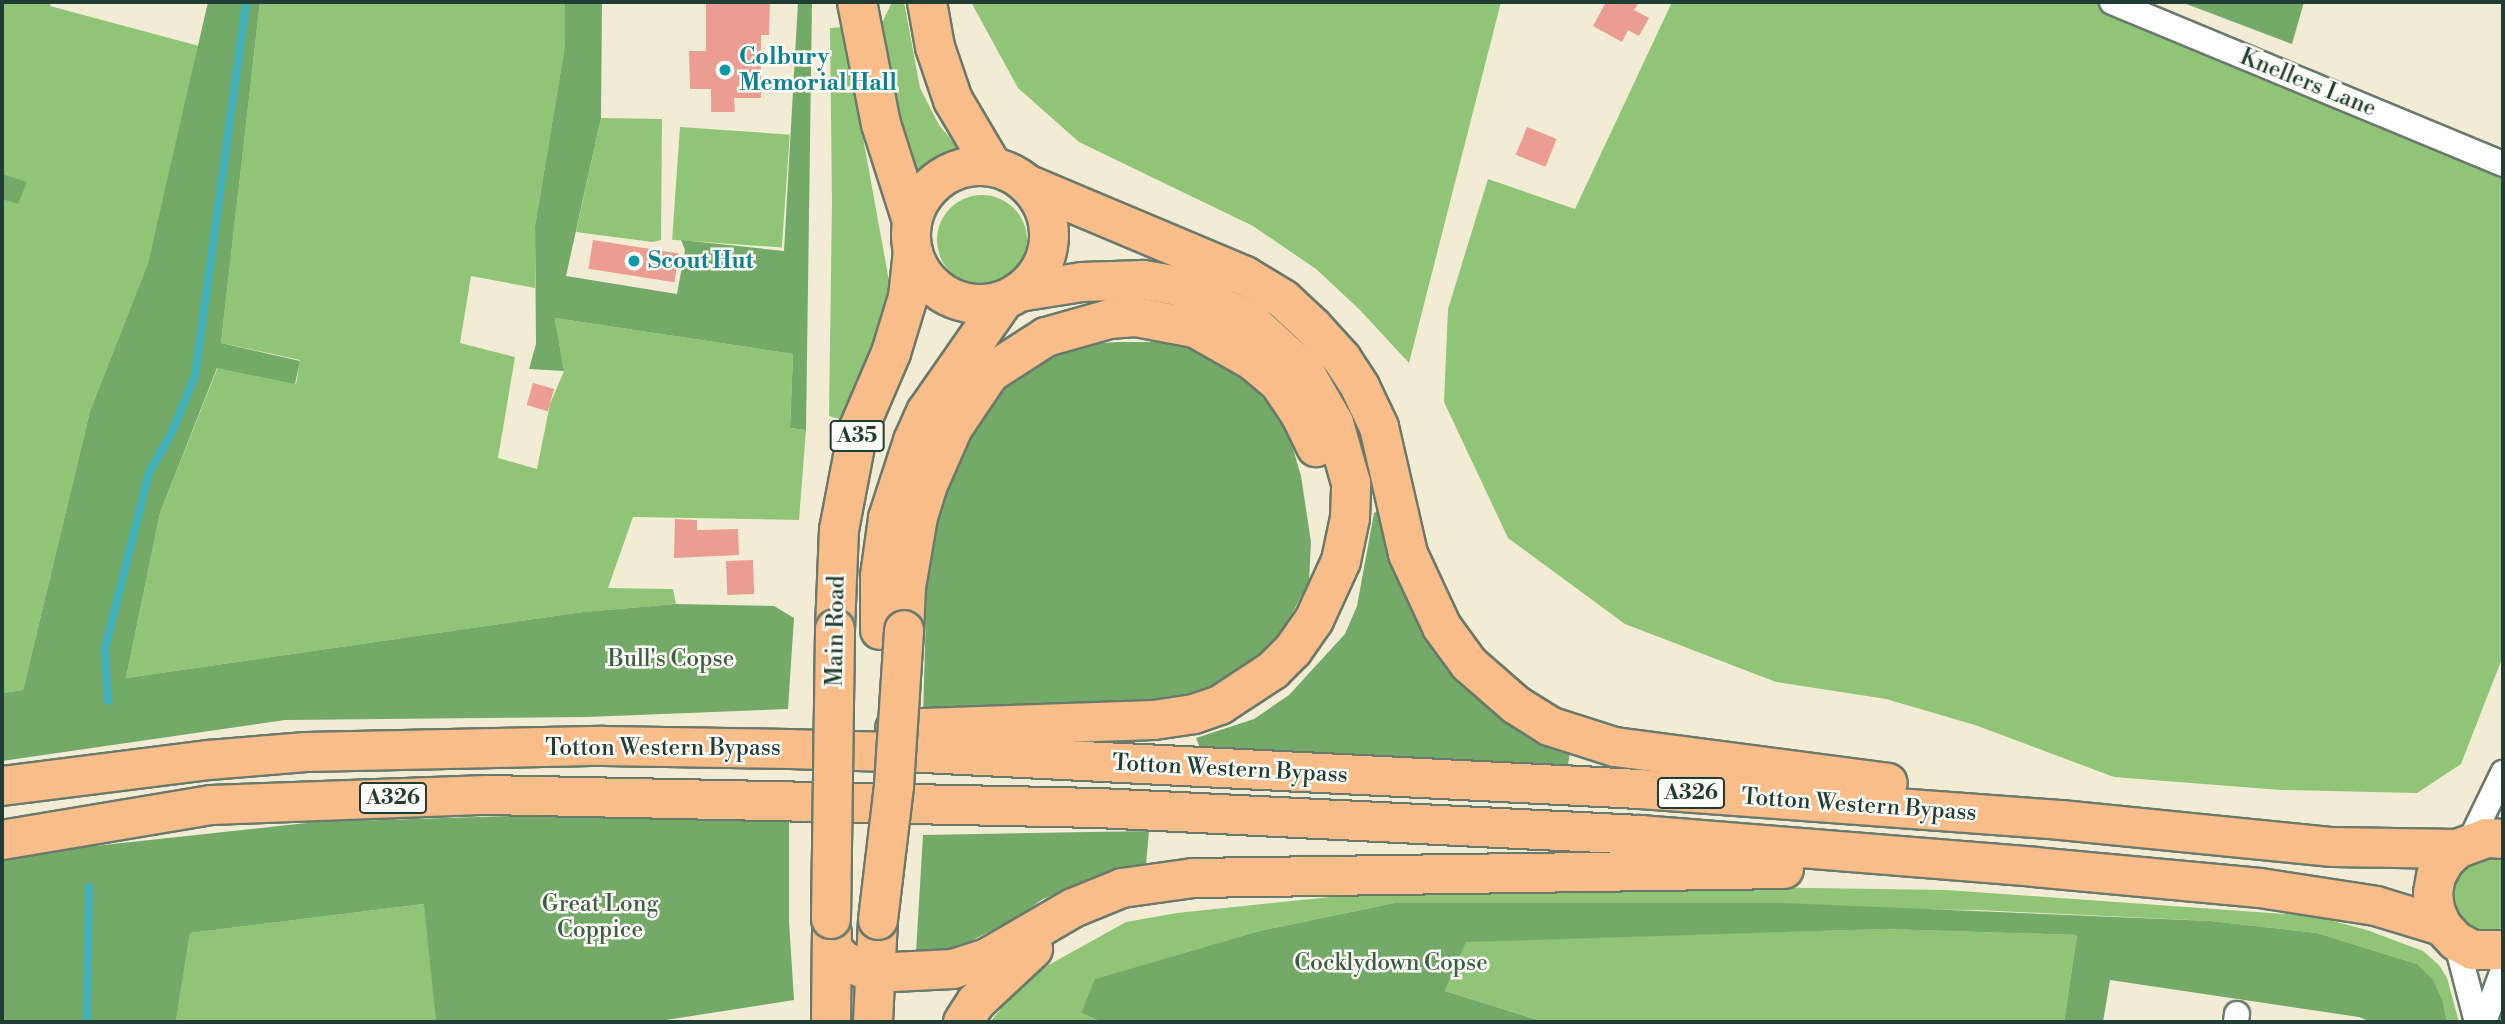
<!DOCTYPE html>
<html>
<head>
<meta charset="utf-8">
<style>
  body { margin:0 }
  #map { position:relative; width:2505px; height:1024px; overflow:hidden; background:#f2ecd5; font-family:"Libre Bodoni",serif }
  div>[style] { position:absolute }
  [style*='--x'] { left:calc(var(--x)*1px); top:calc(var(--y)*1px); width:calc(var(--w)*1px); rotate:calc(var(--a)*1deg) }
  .green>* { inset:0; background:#90c577; transform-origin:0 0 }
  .round { border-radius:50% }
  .forest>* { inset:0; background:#74aa68 }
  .stream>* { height:8px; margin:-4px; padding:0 4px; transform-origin:4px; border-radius:4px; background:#41b1bc }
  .building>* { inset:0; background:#ea9d90; transform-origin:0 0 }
  .roads { filter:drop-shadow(2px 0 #697a6c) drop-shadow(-2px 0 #697a6c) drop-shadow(0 2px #697a6c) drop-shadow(0 -2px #697a6c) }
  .minor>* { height:24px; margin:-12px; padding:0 12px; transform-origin:12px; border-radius:12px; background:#fff }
  .primary>* { height:38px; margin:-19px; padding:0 19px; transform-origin:19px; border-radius:19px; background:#f8bd89 }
  .primary>.ring { margin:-19px; padding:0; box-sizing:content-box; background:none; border:38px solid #f8bd89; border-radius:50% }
  .bridges { filter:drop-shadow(2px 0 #697a6c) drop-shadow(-2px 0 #697a6c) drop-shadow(0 2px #697a6c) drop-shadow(0 -2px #697a6c) }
  .primary-bridge>* { height:38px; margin:-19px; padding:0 19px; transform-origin:19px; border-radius:19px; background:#f8bd89 }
  .dots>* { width:19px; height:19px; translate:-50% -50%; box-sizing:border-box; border:4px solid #fdfcf7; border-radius:50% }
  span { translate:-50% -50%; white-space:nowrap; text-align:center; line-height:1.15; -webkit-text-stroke:5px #fdfcf7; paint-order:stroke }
  .shield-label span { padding:2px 5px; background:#fdfcf7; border:2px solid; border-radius:5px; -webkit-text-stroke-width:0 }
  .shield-label { font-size:21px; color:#1f3d34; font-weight:700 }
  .culture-label { font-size:23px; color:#0d838f; font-weight:700 }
  .left { translate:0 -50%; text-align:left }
  .street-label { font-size:23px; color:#1f3d34 }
  .park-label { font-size:23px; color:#3b5f45 }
  .frame { position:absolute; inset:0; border:4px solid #1f3d34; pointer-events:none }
</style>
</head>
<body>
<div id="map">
  <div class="green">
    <div style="clip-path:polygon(2px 2px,51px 2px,50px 6px,199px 46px,148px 263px,90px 411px,23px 690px,2px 693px)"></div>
    <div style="clip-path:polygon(260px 2px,565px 2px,565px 45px,535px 226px,535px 288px,471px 276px,460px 343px,515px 357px,498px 458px,537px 469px,550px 404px,564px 371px,555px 318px,793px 354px,790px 428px,806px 430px,799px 520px,633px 517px,608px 588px,673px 589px,676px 604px,583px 612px,126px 678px,160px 513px,218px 367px,296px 384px,300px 360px,221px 343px)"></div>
    <div style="clip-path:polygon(892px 2px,904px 2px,920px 88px,939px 125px,958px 148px,927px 165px,915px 178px,873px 24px,883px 21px)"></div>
    <div style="clip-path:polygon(971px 2px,1501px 2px,1409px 363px,1360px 310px,1316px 269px,1253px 226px,1079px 142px,1018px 88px)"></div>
    <div style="clip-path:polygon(1672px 2px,2112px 2px,2503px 164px,2503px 656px,2461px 764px,2417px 793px,2281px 790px,2114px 777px,1975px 725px,1886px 699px,1776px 682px,1625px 624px,1508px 538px,1444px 402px,1448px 309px,1488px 179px,1575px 209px)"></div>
    <div style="clip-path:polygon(843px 27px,891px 292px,889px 311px,846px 421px,829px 416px,832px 202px,830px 28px)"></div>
    <div style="clip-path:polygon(601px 118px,662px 119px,661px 240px,652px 242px,576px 232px)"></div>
    <div style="left:680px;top:127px;width:110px;height:113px;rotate:4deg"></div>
    <div class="round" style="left:937px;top:195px;width:90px;height:90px"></div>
    <div style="clip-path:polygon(2472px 857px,2503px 857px,2503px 934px,2489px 937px,2463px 927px,2449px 904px,2453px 876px)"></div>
    <div style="clip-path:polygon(1672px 886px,1947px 890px,2314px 916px,2367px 930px,2423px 951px,2439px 965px,2447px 978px,2459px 1022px,2447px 1022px,2443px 1002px,2417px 964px,2317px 933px,2211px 921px,1978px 910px,1394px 903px,1259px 931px,1096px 979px,1081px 1013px,1102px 1022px,990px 1022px,1027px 977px,1126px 922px,1177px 913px,1398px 890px)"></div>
    <div style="clip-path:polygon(425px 904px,436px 1022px,176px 1022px,190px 933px)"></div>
    <div style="clip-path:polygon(1885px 929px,2077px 935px,2064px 1022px,1544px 1022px,1445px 991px,1466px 941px)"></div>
  </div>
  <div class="forest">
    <div style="clip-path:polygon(208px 2px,260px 2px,221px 343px,300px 361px,295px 384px,217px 368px,160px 513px,126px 678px,583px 612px,676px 604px,774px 606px,794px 618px,788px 709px,587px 717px,285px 720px,2px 761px,2px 693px,23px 690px,90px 411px,148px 263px)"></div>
    <div style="clip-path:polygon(565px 2px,602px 2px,601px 118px,566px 276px,677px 294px,685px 250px,681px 240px,784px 251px,798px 2px,812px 2px,806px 430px,790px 428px,793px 354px,555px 318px,564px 371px,529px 369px,536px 344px,535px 226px,565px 45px)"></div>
    <div style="clip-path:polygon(2181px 2px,2304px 2px,2292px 44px)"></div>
    <div style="clip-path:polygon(2px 174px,27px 182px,18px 204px,2px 199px)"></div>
    <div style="clip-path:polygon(1118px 342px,1179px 342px,1215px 357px,1258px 393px,1279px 416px,1292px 445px,1301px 476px,1311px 542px,1309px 581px,1281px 635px,1258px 665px,1221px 688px,1179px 702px,923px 716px,927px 577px,936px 512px,964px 450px,996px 396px,1035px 360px,1073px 345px)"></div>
    <div style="clip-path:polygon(1386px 507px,1412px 604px,1570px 752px,1567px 771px,1203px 755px,1196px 738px,1254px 719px,1289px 695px,1345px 634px,1357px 606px,1374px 513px)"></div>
    <div style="clip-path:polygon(638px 812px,789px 820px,789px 921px,794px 1000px,653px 1022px,436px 1022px,424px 904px,190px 933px,176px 1022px,2px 1022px,2px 856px,316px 822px)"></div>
    <div style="clip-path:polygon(1149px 831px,1146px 865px,1101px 877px,1043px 899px,1016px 918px,959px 947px,916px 952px,923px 835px)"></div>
    <div style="clip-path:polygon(1394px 903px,1784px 903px,2211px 921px,2317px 933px,2417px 964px,2433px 980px,2443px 1002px,2447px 1022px,2371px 1022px,2359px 1017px,2110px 980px,2103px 1022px,2064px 1022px,2077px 935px,1885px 929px,1466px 942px,1445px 991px,1544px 1022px,1102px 1022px,1081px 1013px,1095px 979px,1259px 931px)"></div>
  </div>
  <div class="stream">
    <div style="--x:108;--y:701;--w:52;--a:-93.3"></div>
    <div style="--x:105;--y:649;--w:181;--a:-76"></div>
    <div style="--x:149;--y:473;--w:47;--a:-60.7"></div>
    <div style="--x:172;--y:432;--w:61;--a:-67.7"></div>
    <div style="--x:195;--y:376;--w:377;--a:-82.2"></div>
    <div style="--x:87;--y:1022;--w:135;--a:-89.2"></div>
  </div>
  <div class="building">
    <div style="clip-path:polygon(706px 2px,770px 2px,769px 35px,761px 35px,761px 98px,734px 98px,735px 112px,711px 112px,711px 89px,690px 89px,689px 51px,706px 51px)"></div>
    <div style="clip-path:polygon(1606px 2px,1639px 2px,1634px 10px,1649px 18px,1639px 36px,1628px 30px,1622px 42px,1593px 26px)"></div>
    <div style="left:1527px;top:127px;width:32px;height:30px;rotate:22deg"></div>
    <div style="left:593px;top:240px;width:87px;height:29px;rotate:9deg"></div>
    <div style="left:533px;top:383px;width:22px;height:23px;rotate:16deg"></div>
    <div style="clip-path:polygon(675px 519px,697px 520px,697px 530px,738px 529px,739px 555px,674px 558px)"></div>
    <div style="left:753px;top:560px;width:34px;height:27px;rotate:88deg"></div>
  </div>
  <div class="roads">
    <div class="minor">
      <div style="--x:2112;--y:2;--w:423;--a:22.5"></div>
      <div style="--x:2470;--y:841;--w:76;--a:-64.1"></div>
      <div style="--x:2456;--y:941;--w:84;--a:75.5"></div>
      <div style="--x:2236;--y:1022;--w:8;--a:-83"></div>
      <div style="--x:2484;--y:1022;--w:55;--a:-69.9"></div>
    </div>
    <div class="primary">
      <div style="--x:857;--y:2;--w:124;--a:78.9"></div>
      <div style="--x:881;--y:124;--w:102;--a:72.3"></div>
      <div style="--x:927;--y:2;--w:46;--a:79.9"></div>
      <div style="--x:935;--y:47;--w:56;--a:71.2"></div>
      <div style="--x:953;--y:100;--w:77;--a:59.4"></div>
      <div class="ring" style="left:911px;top:166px;width:100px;height:100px"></div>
      <div style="--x:1029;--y:185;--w:234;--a:22.8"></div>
      <div style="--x:1245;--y:276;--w:44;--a:31.2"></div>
      <div style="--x:1283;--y:299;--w:41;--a:43"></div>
      <div style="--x:1313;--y:327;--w:43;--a:47.8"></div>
      <div style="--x:1342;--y:359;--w:33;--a:57"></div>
      <div style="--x:1360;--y:387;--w:44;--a:64.6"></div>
      <div style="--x:1379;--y:427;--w:130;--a:77.1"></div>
      <div style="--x:1408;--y:554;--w:81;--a:65"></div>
      <div style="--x:1442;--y:627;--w:46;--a:53.9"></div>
      <div style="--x:1469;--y:664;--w:62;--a:41.1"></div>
      <div style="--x:1516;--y:705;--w:39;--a:32"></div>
      <div style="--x:1549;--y:726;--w:69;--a:17.7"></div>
      <div style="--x:1615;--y:747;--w:275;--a:7.5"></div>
      <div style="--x:835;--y:629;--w:99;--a:-87.7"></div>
      <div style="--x:839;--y:530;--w:102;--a:-79.2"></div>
      <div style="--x:858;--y:430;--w:84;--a:-66.8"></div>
      <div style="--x:891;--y:353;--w:59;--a:-73.1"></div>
      <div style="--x:908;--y:297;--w:46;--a:-83.8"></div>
      <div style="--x:880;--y:630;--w:54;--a:-90"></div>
      <div style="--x:880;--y:576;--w:59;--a:-82.1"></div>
      <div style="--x:888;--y:518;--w:81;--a:-72"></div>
      <div style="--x:913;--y:441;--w:32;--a:-66"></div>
      <div style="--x:926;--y:412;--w:136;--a:-55.1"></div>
      <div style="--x:904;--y:630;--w:43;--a:-87.3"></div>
      <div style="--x:906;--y:587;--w:71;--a:-80.3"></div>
      <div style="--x:918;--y:517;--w:31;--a:-73"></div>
      <div style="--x:927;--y:487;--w:64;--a:-66.2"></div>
      <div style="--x:953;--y:428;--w:66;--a:-56.1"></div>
      <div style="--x:990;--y:373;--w:67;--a:-32.7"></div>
      <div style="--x:1046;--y:337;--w:66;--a:-15.9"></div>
      <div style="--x:1109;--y:319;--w:27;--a:-4"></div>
      <div style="--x:1136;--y:317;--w:60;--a:10.6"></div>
      <div style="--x:1195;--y:328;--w:67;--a:29.6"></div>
      <div style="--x:1253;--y:361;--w:34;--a:40"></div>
      <div style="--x:1279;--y:383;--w:37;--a:56"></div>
      <div style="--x:1300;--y:414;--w:37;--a:64"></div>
      <div style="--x:895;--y:729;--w:259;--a:-2"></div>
      <div style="--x:1154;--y:720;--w:40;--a:-8.5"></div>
      <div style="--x:1194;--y:714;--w:28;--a:-19"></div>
      <div style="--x:1220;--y:705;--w:64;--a:-33.4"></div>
      <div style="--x:1273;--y:670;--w:28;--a:-45"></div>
      <div style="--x:1293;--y:650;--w:37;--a:-55"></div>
      <div style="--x:1314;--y:620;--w:65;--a:-65.4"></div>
      <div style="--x:1341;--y:561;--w:44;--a:-78.2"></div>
      <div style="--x:1350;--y:518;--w:35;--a:-88"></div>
      <div style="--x:1351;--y:483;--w:62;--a:-105.8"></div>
      <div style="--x:1334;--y:423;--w:60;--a:-120"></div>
      <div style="--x:1304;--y:371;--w:69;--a:-137.3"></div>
      <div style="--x:1253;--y:324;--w:60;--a:-150.9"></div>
      <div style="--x:1201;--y:295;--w:25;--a:-159"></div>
      <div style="--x:1178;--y:286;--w:36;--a:-170"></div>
      <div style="--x:1143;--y:280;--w:61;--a:178.1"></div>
      <div style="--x:1082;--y:282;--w:64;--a:171"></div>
      <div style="--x:2;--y:786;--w:209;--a:-7.2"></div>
      <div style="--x:209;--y:760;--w:97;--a:-4.7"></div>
      <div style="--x:306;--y:752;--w:297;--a:-1.2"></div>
      <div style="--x:603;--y:746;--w:187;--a:0.9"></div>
      <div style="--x:790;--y:749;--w:134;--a:1.7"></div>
      <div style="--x:924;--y:753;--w:716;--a:2.88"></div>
      <div style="--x:1639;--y:789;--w:423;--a:4.2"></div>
      <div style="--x:2061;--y:820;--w:273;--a:5.7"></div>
      <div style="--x:2333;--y:847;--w:124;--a:0.9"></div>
      <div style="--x:2503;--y:839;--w:16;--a:-176"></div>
      <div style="--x:2487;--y:838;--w:32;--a:160"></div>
      <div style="--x:2457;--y:849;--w:16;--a:137"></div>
      <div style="--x:2445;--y:860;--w:18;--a:119"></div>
      <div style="--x:2436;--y:876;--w:17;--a:100"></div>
      <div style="--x:2433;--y:893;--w:17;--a:83"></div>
      <div style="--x:2435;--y:910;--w:17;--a:66"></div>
      <div style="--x:2442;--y:926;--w:21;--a:47"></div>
      <div style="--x:2456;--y:941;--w:19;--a:28"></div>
      <div style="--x:2473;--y:950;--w:30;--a:0"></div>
      <div style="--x:2;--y:840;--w:212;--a:-9.5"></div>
      <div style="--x:211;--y:805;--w:276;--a:-2.1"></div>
      <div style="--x:487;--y:795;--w:611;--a:1.22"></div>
      <div style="--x:1098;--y:808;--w:543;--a:2.85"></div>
      <div style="--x:1640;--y:835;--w:395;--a:4.6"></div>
      <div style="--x:2034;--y:867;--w:227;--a:5.3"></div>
      <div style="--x:2260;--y:888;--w:117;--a:8.8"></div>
      <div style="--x:2376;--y:906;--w:69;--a:16.9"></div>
      <div style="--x:832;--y:949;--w:17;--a:45"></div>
      <div style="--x:844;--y:961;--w:32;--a:22"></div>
      <div style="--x:874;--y:973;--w:79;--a:-2.9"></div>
      <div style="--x:953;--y:969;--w:38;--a:-18"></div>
      <div style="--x:989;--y:957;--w:97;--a:-30.3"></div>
      <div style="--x:1073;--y:908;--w:53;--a:-22.2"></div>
      <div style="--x:1122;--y:888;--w:72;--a:-8"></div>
      <div style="--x:1193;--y:878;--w:591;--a:-0.87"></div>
      <div style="--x:831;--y:1022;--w:89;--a:-89.4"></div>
      <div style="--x:873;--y:1022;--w:102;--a:-87.2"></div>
      <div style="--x:963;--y:1022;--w:24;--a:-57"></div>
      <div style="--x:976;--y:1002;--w:78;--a:-42.9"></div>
    </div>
  </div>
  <div class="bridges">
    <div class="primary-bridge">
      <div style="--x:831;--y:919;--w:290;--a:-89.2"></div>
      <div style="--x:878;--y:920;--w:135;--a:-83.2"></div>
      <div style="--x:894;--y:786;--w:156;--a:-86.3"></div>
    </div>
  </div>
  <div class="dots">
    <div style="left:725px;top:70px;background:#0f9aa8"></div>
    <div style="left:634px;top:261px;background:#0f9aa8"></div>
  </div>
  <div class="shield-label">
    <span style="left:857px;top:436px">A35</span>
    <span style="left:1691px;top:793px">A326</span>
    <span style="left:393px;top:798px">A326</span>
  </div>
  <div class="culture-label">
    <span class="left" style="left:739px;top:70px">Colbury<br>Memorial Hall</span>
    <span class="left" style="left:648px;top:261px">Scout Hut</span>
  </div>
  <div class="street-label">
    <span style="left:2308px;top:83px;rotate:22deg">Knellers Lane</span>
    <span style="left:836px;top:631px;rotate:-89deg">Main Road</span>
    <span style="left:663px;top:748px">Totton Western Bypass</span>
    <span style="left:1230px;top:769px;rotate:3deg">Totton Western Bypass</span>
    <span style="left:1859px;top:805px;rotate:4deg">Totton Western Bypass</span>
  </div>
  <div class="park-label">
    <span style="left:671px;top:659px">Bull's Copse</span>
    <span style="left:600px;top:917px">Great Long<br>Coppice</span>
    <span style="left:1391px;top:963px">Cocklydown Copse</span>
  </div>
  <div class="frame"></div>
</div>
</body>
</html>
